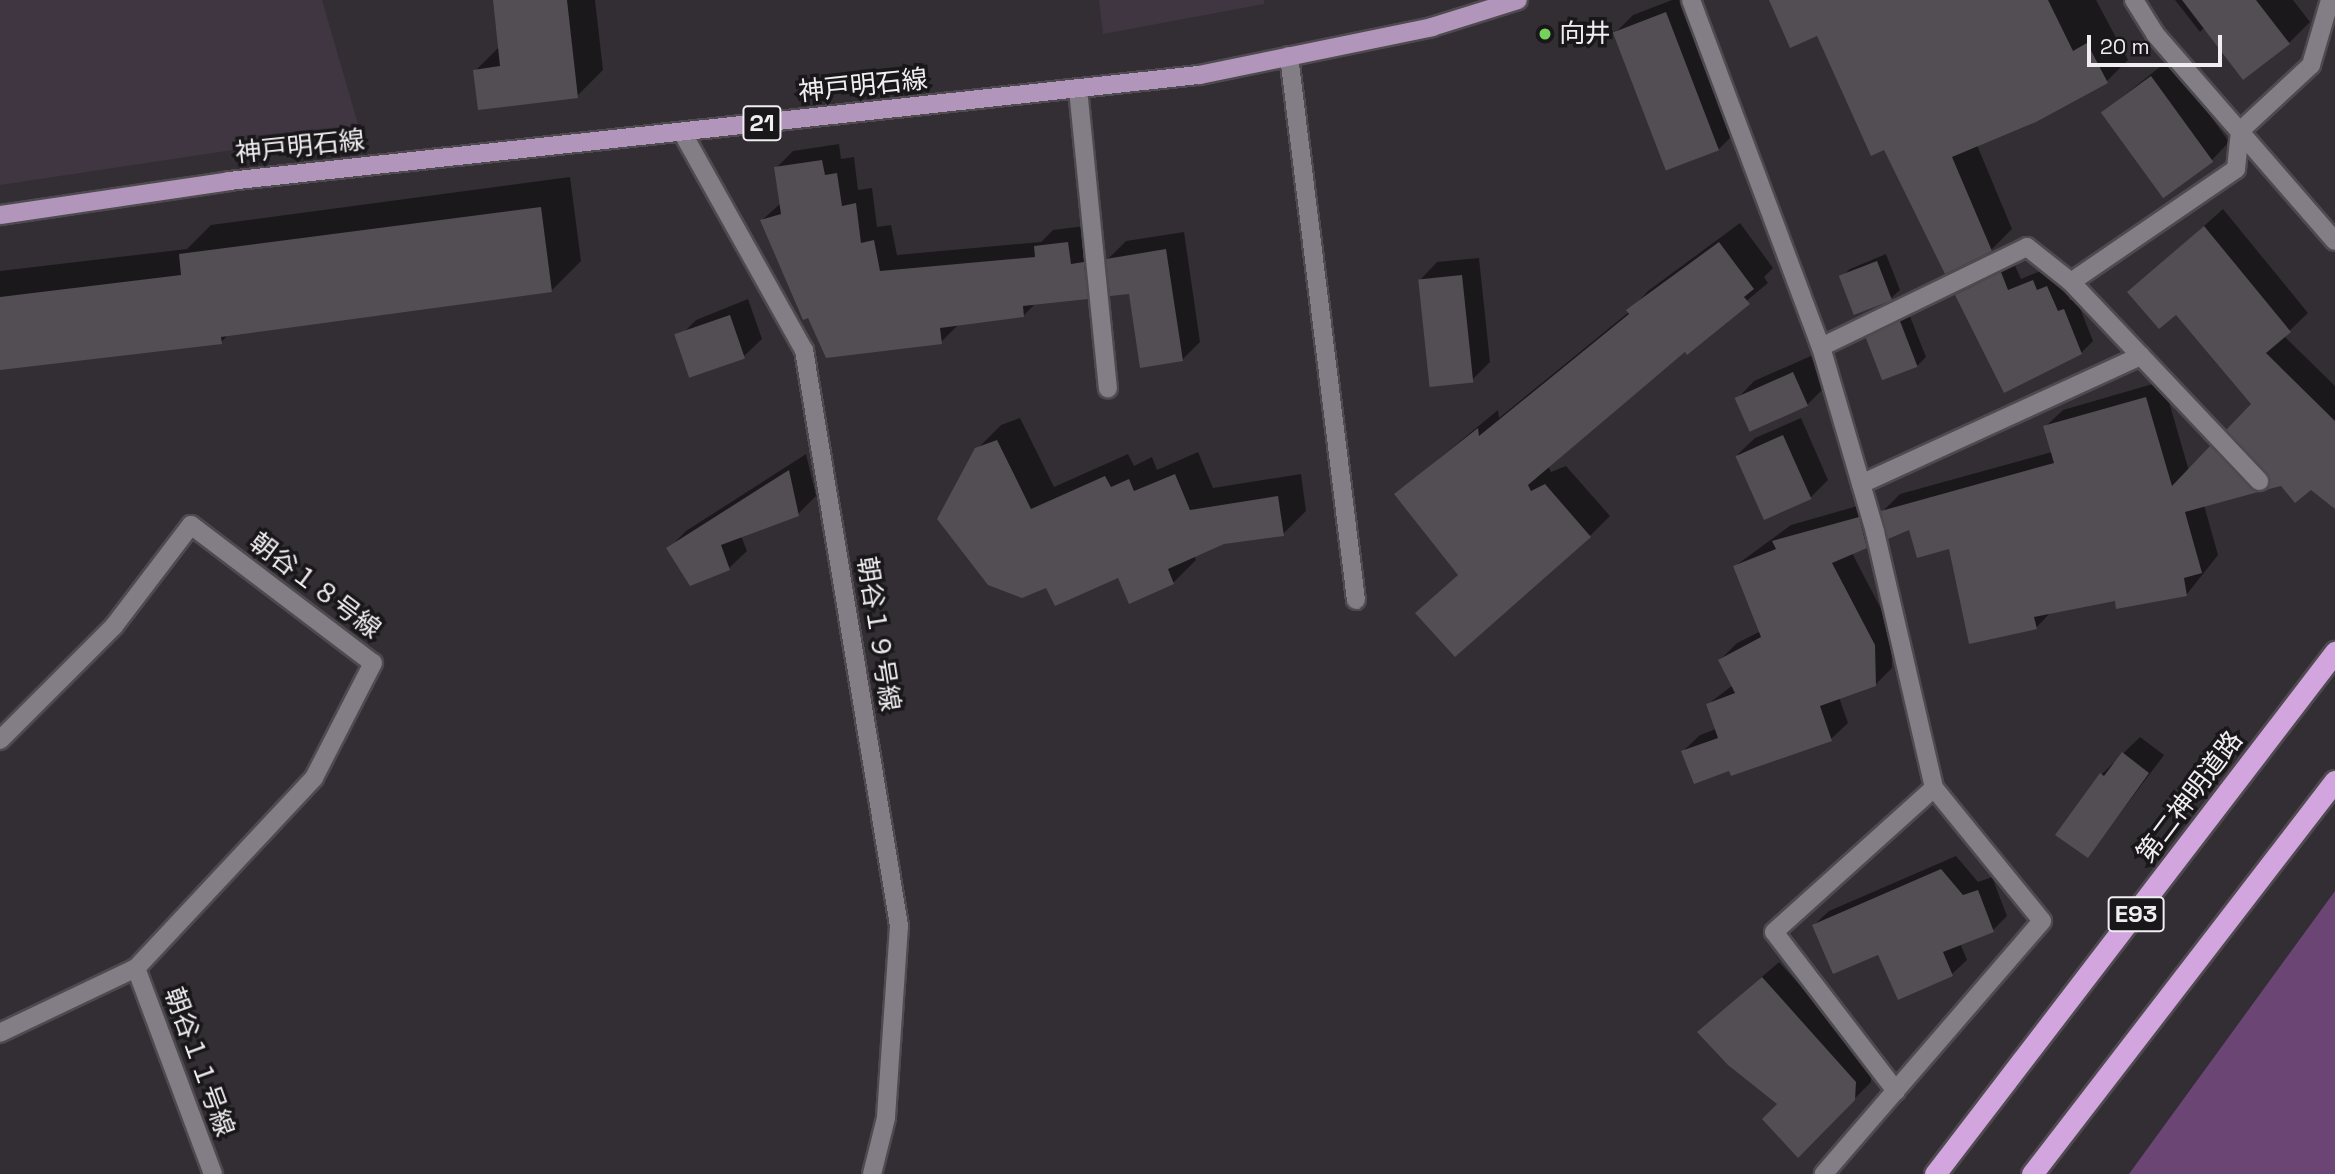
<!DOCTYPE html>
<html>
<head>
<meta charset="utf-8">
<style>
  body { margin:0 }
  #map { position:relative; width:2335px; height:1174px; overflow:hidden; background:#332e34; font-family:"Space Grotesk","Noto Sans JP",sans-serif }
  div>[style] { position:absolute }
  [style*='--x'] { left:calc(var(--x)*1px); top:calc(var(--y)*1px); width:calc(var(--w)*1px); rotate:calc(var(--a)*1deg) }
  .built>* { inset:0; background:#3f3642 }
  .green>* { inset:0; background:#6b4675 }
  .shadow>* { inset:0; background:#0007 }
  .building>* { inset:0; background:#534d54; transform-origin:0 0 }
  .roads { filter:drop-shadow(2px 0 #4e4a4f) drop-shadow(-2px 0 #4e4a4f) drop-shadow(0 2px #4e4a4f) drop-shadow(0 -2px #4e4a4f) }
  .street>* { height:18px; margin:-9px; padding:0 9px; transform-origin:9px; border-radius:9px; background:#837d85 }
  .primary>* { height:18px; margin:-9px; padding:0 9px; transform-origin:9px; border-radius:9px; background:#b295ba }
  .highway>* { height:21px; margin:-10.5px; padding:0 10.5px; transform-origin:10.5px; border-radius:10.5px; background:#d2a5de }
  .dots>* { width:19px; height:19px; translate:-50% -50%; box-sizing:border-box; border:4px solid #19171a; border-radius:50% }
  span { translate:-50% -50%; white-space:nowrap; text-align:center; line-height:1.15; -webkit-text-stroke:7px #19171a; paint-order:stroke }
  .shield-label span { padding:2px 5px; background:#19171a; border:2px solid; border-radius:5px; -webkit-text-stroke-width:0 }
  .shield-label { font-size:24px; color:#f1eef2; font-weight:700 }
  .poi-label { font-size:26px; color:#f1eef2 }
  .left { translate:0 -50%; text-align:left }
  .street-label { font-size:26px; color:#f1eef2 }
  .scale { position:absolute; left:2087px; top:35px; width:135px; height:32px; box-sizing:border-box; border:4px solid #f1eef2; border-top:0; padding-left:9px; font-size:21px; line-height:24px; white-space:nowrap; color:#f1eef2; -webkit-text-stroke:5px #19171a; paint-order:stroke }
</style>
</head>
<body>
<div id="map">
  <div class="built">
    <div style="clip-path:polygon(0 0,322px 0,360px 131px,0 185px)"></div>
    <div style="clip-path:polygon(1099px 0,1264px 0,1264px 4px,1103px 34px)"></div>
  </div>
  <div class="green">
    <div style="clip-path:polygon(2335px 891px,2335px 1174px,2129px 1174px)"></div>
  </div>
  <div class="shadow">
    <div style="clip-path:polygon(494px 0,595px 0,603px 70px,577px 96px,475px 71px,500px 46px)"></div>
    <div style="clip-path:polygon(1672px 0,1686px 0,1737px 131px,1719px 149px,1615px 33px,1633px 15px)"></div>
    <div style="clip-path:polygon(1771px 0,2096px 0,2128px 60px,2107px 81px,1977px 145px,2012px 229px,1991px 250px,1885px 148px,1818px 34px)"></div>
    <div style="clip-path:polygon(2175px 0,2293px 0,2310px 22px,2289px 43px,2205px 27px,2200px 32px)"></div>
    <div style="clip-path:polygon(2170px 59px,2229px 142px,2212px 160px,2103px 112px)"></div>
    <div style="clip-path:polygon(839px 144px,841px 159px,854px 157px,858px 190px,872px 188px,877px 227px,891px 225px,897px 255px,1041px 242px,1053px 230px,1085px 226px,1104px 280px,1087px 297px,1036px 303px,1024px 315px,958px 325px,941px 342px,762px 220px,781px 203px,776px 168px,793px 151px)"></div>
    <div style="clip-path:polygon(570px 177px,581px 261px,551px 291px,228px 335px,221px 342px,0 368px,0 271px,187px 249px,211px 225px)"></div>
    <div style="clip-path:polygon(2223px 209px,2308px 313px,2284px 336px,2335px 386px,2335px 507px,2311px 488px,2272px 484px,2270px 478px,2258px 490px,2204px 505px,2218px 555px,2187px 594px,2116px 599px,2052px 611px,2036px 628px,1950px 547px,1883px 511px,1900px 494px,2052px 452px,2045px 427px,2063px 410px,2163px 381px,2189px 471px,2254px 404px,2177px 312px,2130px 292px)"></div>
    <div style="clip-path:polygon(1740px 223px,1773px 268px,1764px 277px,1768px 283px,1548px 466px,1551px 472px,1566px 466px,1610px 516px,1590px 536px,1417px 613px,1459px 574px,1396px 494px,1498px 410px,1499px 418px,1629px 312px,1648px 291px)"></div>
    <div style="clip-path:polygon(1184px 232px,1200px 342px,1182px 360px,1108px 259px,1126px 241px)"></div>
    <div style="clip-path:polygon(1886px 254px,1900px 290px,1891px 298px,1841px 277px,1850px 269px)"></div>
    <div style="clip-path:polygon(1479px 258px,1490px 362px,1472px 380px,1420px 280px,1437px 262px)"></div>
    <div style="clip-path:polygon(2013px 261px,2021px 279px,2045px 269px,2049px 279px,2059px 275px,2070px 300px,2076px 298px,2093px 341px,2081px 353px,1957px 295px,1969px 283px)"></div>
    <div style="clip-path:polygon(748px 299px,762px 339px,744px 356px,678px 338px,696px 320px)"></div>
    <div style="clip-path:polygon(1909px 314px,1926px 357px,1917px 366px,1868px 338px)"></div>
    <div style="clip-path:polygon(1811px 356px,1825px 387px,1807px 405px,1737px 399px,1754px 381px)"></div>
    <div style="clip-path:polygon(1020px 418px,1054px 487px,1128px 454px,1134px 466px,1152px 457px,1157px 470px,1198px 452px,1213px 488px,1301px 474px,1306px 511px,1283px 534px,1224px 543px,1194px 555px,1196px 560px,1173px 583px,1119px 576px,1056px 604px,977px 449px,1001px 425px)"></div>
    <div style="clip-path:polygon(1801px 418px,1828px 480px,1810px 498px,1737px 455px,1755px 438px)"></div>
    <div style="clip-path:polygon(806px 454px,816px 496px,798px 514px,741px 536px,747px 551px,729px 568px,668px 549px,686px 531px)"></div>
    <div style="clip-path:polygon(1875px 501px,1883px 530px,1866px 547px,1852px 553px,1891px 628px,1892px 668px,1875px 685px,1839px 697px,1848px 723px,1831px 739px,1732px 774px,1730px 769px,1683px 751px,1700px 735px,1716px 729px,1708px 704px,1733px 685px,1720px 660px,1737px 643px,1761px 631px,1735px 566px,1791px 525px)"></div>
    <div style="clip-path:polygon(2140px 737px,2164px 755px,2088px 856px,2057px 834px,2102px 774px)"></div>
    <div style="clip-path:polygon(1956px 856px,1978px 882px,1992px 877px,2007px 916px,1993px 930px,1960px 943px,1967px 960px,1952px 974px,1879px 952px,1814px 925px,1829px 911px)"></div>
    <div style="clip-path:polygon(1779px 962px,1872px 1065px,1871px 1082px,1798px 1156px,1780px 1103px,1699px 1032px)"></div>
  </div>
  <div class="building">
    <div style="clip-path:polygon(493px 0,567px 0,578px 98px,478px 110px,473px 70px,500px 66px)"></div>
    <div style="clip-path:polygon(1769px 0,2048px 0,2073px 51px,2087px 43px,2108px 83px,2036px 122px,1952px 157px,1992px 251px,1945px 274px,1884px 150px,1871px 156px,1817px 36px,1790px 48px)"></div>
    <div style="clip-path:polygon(2182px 0,2256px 0,2290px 44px,2243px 80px)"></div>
    <div style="left:1666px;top:12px;width:148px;height:57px;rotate:69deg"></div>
    <div style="left:2151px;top:76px;width:106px;height:62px;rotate:54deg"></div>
    <div style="clip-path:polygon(822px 160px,825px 175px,837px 173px,842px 206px,856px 203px,861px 243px,874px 240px,880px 271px,1035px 257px,1034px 246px,1068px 242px,1071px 264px,1084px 262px,1088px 299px,1023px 306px,1024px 317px,940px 328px,942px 344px,826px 358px,808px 318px,803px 320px,760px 220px,781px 214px,774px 167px)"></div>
    <div style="clip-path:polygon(541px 207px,552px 292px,221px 337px,222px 344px,0 370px,0 297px,181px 275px,179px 254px)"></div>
    <div style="clip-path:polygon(2204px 226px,2291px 332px,2266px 353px,2335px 421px,2335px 509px,2311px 490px,2295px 503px,2281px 486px,2265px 490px,2270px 484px,2268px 474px,2226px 430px,2251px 404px,2176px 315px,2159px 329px,2127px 292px)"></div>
    <div style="clip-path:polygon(1719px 242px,1754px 289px,1744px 297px,1750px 304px,1687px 355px,1685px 352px,1528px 485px,1531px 491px,1545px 484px,1591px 537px,1455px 657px,1415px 613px,1458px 575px,1394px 494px,1478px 428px,1479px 436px,1629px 314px,1626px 310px)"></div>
    <div style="clip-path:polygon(1166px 249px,1183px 361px,1140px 368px,1129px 294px,1110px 296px,1106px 259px)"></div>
    <div style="left:1877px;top:261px;width:42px;height:41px;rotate:69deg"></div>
    <div style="clip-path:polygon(2001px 272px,2008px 290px,2033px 280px,2037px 290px,2047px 286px,2058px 311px,2064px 309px,2082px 354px,2004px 393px,1955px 295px)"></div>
    <div style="left:1462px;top:275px;width:108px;height:44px;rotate:84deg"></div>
    <div style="left:730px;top:315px;width:46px;height:59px;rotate:71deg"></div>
    <div style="left:1900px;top:321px;width:49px;height:38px;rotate:69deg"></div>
    <div style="left:1793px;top:372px;width:37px;height:64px;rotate:66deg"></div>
    <div style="clip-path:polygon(2146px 397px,2172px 486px,2210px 446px,2258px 492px,2185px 512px,2202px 573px,2184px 578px,2187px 596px,2116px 609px,2115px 601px,2034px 617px,2037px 629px,1969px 644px,1949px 549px,1917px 558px,1909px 530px,1888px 539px,1881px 511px,2054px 463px,2043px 426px)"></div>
    <div style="left:1783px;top:435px;width:70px;height:52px;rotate:66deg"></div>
    <div style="clip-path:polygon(997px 440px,1031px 509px,1105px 476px,1111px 487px,1129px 479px,1134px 491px,1175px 474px,1190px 510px,1278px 496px,1284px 536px,1224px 544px,1168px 569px,1174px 584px,1129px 604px,1118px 578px,1055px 606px,1046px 588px,1022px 598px,988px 585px,937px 519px,975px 448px)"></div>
    <div style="clip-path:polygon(789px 470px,799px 516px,721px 545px,730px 570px,690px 586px,666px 548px)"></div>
    <div style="clip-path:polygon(1859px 517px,1867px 548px,1832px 563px,1875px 645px,1876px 686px,1820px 706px,1832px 741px,1731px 776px,1729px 771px,1694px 784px,1681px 751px,1718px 738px,1706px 704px,1735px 693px,1718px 660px,1761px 637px,1733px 566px,1776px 549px,1772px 541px)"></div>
    <div style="clip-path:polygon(2122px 752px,2149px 773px,2088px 858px,2055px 835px,2100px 773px,2104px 776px)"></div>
    <div style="clip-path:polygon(1941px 869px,1963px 895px,1978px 890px,1994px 932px,1943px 952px,1953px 976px,1898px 1000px,1878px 955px,1833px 974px,1812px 925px)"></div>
    <div style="clip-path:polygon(1762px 977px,1856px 1082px,1855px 1100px,1798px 1158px,1762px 1119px,1777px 1104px,1728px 1065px,1697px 1032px)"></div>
  </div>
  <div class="roads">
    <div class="street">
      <div style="--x:1691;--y:0;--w:371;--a:69.5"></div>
      <div style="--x:1821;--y:347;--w:193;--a:73.7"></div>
      <div style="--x:1875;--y:532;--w:263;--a:77"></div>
      <div style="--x:1934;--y:788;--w:171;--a:50.9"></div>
      <div style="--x:2042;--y:921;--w:334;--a:130.8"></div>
      <div style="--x:2134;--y:0;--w:40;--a:58"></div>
      <div style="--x:2155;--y:34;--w:274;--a:49"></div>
      <div style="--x:1289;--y:56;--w:548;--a:82.98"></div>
      <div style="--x:1078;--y:89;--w:301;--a:84.3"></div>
      <div style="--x:682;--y:132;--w:250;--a:60.8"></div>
      <div style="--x:804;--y:350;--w:584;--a:80.63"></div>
      <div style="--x:899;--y:926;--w:192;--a:93.9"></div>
      <div style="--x:886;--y:1118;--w:58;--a:104"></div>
      <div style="--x:2071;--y:282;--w:274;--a:46.6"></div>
      <div style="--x:1821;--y:347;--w:229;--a:-25.9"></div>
      <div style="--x:2027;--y:247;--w:56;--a:38.5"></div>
      <div style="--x:2071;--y:282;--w:200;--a:-34.4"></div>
      <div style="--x:2236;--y:169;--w:38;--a:-84"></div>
      <div style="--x:2240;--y:131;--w:97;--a:-42.9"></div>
      <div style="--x:2311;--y:65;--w:68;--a:-73.7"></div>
      <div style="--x:1861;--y:484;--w:308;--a:-24.6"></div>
      <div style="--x:0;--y:740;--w:161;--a:-45"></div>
      <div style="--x:114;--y:626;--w:127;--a:-52.7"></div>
      <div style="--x:191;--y:525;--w:228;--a:37.2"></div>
      <div style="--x:373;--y:663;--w:129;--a:117.2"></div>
      <div style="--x:314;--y:778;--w:260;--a:133.1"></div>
      <div style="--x:136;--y:968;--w:151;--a:154.5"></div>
      <div style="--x:136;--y:968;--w:220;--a:69.5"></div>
      <div style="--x:1896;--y:1091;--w:200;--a:-127.5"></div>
      <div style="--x:1774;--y:932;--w:215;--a:-42"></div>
    </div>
    <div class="primary">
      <div style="--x:0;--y:215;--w:232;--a:-8.4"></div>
      <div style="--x:229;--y:181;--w:976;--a:-6.24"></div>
      <div style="--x:1199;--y:75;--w:238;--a:-11.6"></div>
      <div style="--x:1432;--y:27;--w:90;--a:-17.4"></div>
    </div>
    <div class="highway">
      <div style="--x:1935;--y:1174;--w:658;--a:-52.54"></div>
      <div style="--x:2032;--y:1174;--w:496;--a:-52.4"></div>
    </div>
  </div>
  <div class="dots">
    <div style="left:1545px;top:34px;background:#75d25b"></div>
  </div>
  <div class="shield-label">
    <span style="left:762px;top:123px">21</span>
    <span style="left:2136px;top:914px">E93</span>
  </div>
  <div class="poi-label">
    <span class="left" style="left:1559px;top:34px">向井</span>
  </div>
  <div class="street-label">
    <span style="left:863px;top:86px;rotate:-6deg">神戸明石線</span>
    <span style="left:300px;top:147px;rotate:-6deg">神戸明石線</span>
    <span style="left:315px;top:586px;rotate:37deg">朝谷１８号線</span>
    <span style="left:878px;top:634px;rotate:81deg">朝谷１９号線</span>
    <span style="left:2190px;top:797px;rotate:-53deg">第二神明道路</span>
    <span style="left:199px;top:1062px;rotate:70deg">朝谷１１号線</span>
  </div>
  <div class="scale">20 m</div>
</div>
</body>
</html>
